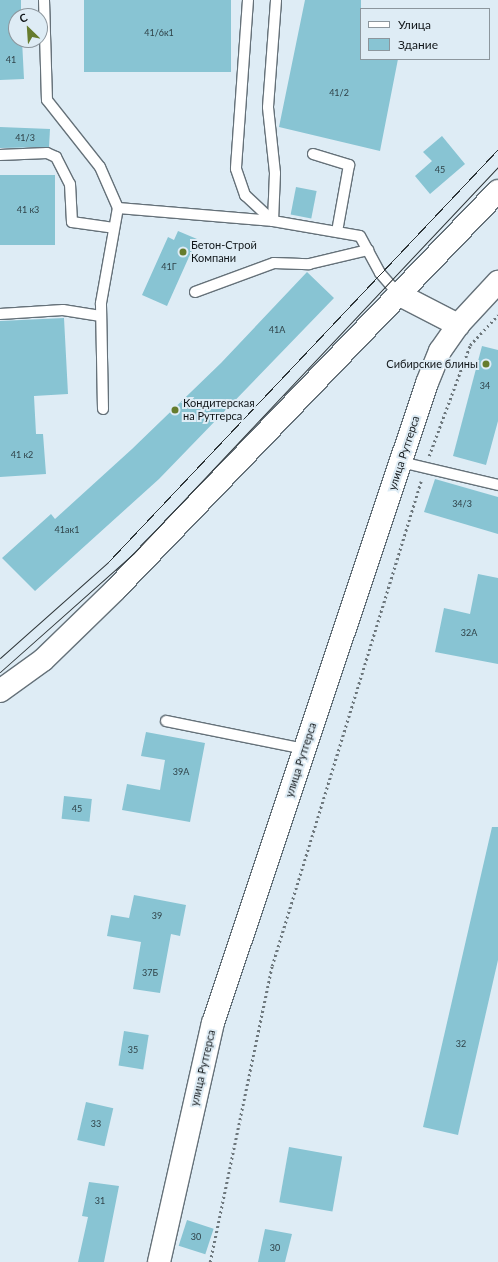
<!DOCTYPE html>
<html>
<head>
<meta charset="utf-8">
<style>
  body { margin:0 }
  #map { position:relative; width:498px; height:1262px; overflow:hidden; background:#deecf5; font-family:Lato,sans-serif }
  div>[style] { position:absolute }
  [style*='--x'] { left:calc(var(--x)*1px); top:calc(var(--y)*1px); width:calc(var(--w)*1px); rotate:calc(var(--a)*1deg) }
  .building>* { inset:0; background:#88c4d3; transform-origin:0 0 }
  .path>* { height:2.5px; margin-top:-1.25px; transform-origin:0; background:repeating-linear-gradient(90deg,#6d777c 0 2px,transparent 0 5px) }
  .roads { filter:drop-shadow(1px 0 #657179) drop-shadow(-1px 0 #657179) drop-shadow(0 1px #657179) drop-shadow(0 -1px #657179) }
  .service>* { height:10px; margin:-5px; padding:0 5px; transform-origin:5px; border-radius:5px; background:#fff }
  .secondary>* { height:22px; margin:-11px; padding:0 11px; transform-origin:11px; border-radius:11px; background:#fff }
  .tram>* { height:1px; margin:-0.5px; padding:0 0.5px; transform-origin:0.5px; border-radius:0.5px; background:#2d3437 }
  .dots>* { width:11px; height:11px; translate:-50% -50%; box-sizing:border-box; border:2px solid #deecf5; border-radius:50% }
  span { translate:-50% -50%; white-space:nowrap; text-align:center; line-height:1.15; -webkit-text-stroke:4px #deecf5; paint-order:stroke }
  .number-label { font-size:9px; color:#2f4248 }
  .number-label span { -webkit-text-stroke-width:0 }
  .poi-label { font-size:11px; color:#111619 }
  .left { translate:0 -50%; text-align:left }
  .right { translate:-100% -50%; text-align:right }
  .street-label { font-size:11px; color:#111619 }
  .legend { position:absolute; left:360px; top:8px; width:130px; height:52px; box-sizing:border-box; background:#deecf5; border:1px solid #8c969d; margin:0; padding:5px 7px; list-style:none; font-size:12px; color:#111619 }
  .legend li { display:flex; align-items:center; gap:8px; height:20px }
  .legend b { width:20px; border:1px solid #8c969d }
  .north { position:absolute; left:8px; top:8px; width:40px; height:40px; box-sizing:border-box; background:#deecf5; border:1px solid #8c969d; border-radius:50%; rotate:335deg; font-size:11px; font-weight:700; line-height:16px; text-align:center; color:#111619 }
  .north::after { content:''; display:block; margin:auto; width:14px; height:18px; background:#667c2d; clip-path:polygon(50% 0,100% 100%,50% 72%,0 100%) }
</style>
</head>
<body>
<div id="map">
  <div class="building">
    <div style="clip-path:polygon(0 0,21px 0,21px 16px,16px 16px,16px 40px,22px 40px,24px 79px,0 80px)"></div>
    <div style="left:84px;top:0;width:147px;height:72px"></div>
    <div style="clip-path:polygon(305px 0,361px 0,361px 59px,398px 59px,380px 151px,279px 127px)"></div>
    <div style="clip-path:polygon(0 127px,50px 129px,49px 147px,0 148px)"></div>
    <div style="clip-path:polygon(442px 136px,465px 164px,430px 194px,415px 176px,432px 161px,423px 152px)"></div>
    <div style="left:0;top:175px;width:55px;height:70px"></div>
    <div style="left:296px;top:187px;width:21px;height:28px;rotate:11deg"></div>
    <div style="clip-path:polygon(178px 231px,197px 239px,167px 306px,142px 295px,168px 237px,174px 240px)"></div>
    <div style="clip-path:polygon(307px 272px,334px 298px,159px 479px,35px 591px,2px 558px,51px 514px,55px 519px,132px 449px,221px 363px)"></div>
    <div style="clip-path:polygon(64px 318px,68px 394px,34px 396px,36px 434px,43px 434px,46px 474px,0 477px,0 321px)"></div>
    <div style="clip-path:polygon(482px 346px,498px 350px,498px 421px,486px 465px,453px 456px)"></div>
    <div style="clip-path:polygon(435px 479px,498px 497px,498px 534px,424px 512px)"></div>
    <div style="clip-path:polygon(478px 574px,498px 578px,498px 664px,435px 652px,444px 608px,470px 614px)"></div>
    <div style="clip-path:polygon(146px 732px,205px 743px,190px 822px,122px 810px,127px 784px,160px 790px,165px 760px,141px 756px)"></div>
    <div style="left:64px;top:796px;width:28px;height:23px;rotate:6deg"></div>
    <div style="clip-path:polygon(492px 827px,498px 827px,498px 960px,458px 1135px,423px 1127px)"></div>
    <div style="clip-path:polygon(134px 895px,186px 905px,180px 936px,171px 934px,160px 993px,133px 989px,141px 942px,107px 936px,111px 915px,129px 918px)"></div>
    <div style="left:124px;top:1031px;width:25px;height:35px;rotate:9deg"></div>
    <div style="left:86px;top:1102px;width:28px;height:39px;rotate:13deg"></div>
    <div style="left:289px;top:1147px;width:54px;height:56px;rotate:10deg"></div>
    <div style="clip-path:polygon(89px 1182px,119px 1186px,104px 1262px,78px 1262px,88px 1217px,82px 1216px)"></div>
    <div style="left:187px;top:1220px;width:28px;height:27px;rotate:18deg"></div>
    <div style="clip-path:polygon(265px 1229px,292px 1234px,285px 1262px,258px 1262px)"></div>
  </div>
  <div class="path">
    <div style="--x:429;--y:456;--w:118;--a:-69.7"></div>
    <div style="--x:470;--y:345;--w:41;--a:-47"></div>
    <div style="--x:210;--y:1262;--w:302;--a:-78.2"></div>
    <div style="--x:272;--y:966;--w:507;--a:-72.92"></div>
  </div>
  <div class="roads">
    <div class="service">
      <div style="--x:44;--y:0;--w:100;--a:88.3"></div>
      <div style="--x:47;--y:100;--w:85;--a:51.7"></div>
      <div style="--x:100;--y:167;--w:45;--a:66.3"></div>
      <div style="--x:118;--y:208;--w:156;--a:4.8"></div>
      <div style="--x:273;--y:221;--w:88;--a:9.8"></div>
      <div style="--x:360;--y:236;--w:42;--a:61.6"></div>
      <div style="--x:380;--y:273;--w:28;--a:49"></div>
      <div style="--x:248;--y:0;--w:169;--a:94.1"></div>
      <div style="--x:236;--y:169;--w:28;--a:71"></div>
      <div style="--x:245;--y:195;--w:38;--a:43"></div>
      <div style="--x:313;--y:154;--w:38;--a:17"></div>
      <div style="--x:349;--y:165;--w:68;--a:100.2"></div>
      <div style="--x:0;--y:155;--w:47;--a:-2.4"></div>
      <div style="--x:47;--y:153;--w:10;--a:24"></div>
      <div style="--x:56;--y:157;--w:30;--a:63"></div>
      <div style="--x:70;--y:184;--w:38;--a:87"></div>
      <div style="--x:72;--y:222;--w:42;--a:8.1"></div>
      <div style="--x:273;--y:221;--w:48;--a:-87.6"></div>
      <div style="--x:275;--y:173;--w:66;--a:-96.1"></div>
      <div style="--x:268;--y:107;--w:107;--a:-85.7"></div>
      <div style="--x:195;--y:292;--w:84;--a:-20.2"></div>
      <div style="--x:274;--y:263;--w:35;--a:2"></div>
      <div style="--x:309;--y:264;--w:61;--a:-13.3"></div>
      <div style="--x:0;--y:314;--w:63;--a:-3.6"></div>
      <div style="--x:63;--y:310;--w:38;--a:9"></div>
      <div style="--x:103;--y:409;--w:106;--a:-91.1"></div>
      <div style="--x:101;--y:303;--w:97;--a:-79.9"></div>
      <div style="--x:401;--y:462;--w:100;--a:13.3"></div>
      <div style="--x:166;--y:721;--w:142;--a:11.4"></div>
    </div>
    <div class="secondary">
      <div style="--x:398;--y:294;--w:68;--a:27.3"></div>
      <div style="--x:0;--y:691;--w:53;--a:-35.8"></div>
      <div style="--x:43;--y:660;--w:100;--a:-44.2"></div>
      <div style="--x:115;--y:590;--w:553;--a:-46.17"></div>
      <div style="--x:159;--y:1262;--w:245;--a:-77.3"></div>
      <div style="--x:213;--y:1023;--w:675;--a:-71.51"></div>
      <div style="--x:427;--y:383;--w:35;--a:-68"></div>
      <div style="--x:440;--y:351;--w:32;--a:-55"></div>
      <div style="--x:458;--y:325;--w:59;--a:-47.1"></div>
    </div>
  </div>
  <div class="tram">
    <div style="--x:0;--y:658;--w:144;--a:-41.6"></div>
    <div style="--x:108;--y:562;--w:568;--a:-46.64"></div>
    <div style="--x:0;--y:672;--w:179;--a:-41.6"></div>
    <div style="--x:134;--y:553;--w:531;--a:-46.68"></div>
  </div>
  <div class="dots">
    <div style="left:183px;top:252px;background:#667c2d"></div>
    <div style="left:486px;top:364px;background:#667c2d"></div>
    <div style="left:175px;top:410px;background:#667c2d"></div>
  </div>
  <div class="number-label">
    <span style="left:159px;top:33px">41/6к1</span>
    <span style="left:11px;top:60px">41</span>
    <span style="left:339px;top:93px">41/2</span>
    <span style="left:25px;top:138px">41/3</span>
    <span style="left:440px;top:170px">45</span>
    <span style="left:28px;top:210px">41 к3</span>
    <span style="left:169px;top:267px">41Г</span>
    <span style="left:277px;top:330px">41А</span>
    <span style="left:485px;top:386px">34</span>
    <span style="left:22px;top:455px">41 к2</span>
    <span style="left:462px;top:504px">34/3</span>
    <span style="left:67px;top:530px">41ак1</span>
    <span style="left:469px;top:633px">32А</span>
    <span style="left:181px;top:772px">39А</span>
    <span style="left:77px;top:809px">45</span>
    <span style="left:157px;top:916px">39</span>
    <span style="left:150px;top:973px">37Б</span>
    <span style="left:461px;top:1044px">32</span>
    <span style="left:133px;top:1050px">35</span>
    <span style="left:96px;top:1124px">33</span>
    <span style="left:100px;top:1201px">31</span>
    <span style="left:196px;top:1237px">30</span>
    <span style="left:275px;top:1248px">30</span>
  </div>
  <div class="poi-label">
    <span class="left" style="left:191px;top:252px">Бетон-Строй<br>Компани</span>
    <span class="right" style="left:478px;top:364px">Сибирские блины</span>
    <span class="left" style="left:183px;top:410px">Кондитерская<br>на Рутгерса</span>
  </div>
  <div class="street-label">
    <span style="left:404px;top:453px;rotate:-72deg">улица Рутгерса</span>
    <span style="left:301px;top:760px;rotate:-72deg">улица Рутгерса</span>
    <span style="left:203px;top:1068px;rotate:-77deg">улица Рутгерса</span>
  </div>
  <ul class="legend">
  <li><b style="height:5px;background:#fff"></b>Улица</li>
  <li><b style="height:11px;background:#88c4d3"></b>Здание</li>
  </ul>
  <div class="north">С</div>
</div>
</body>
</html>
